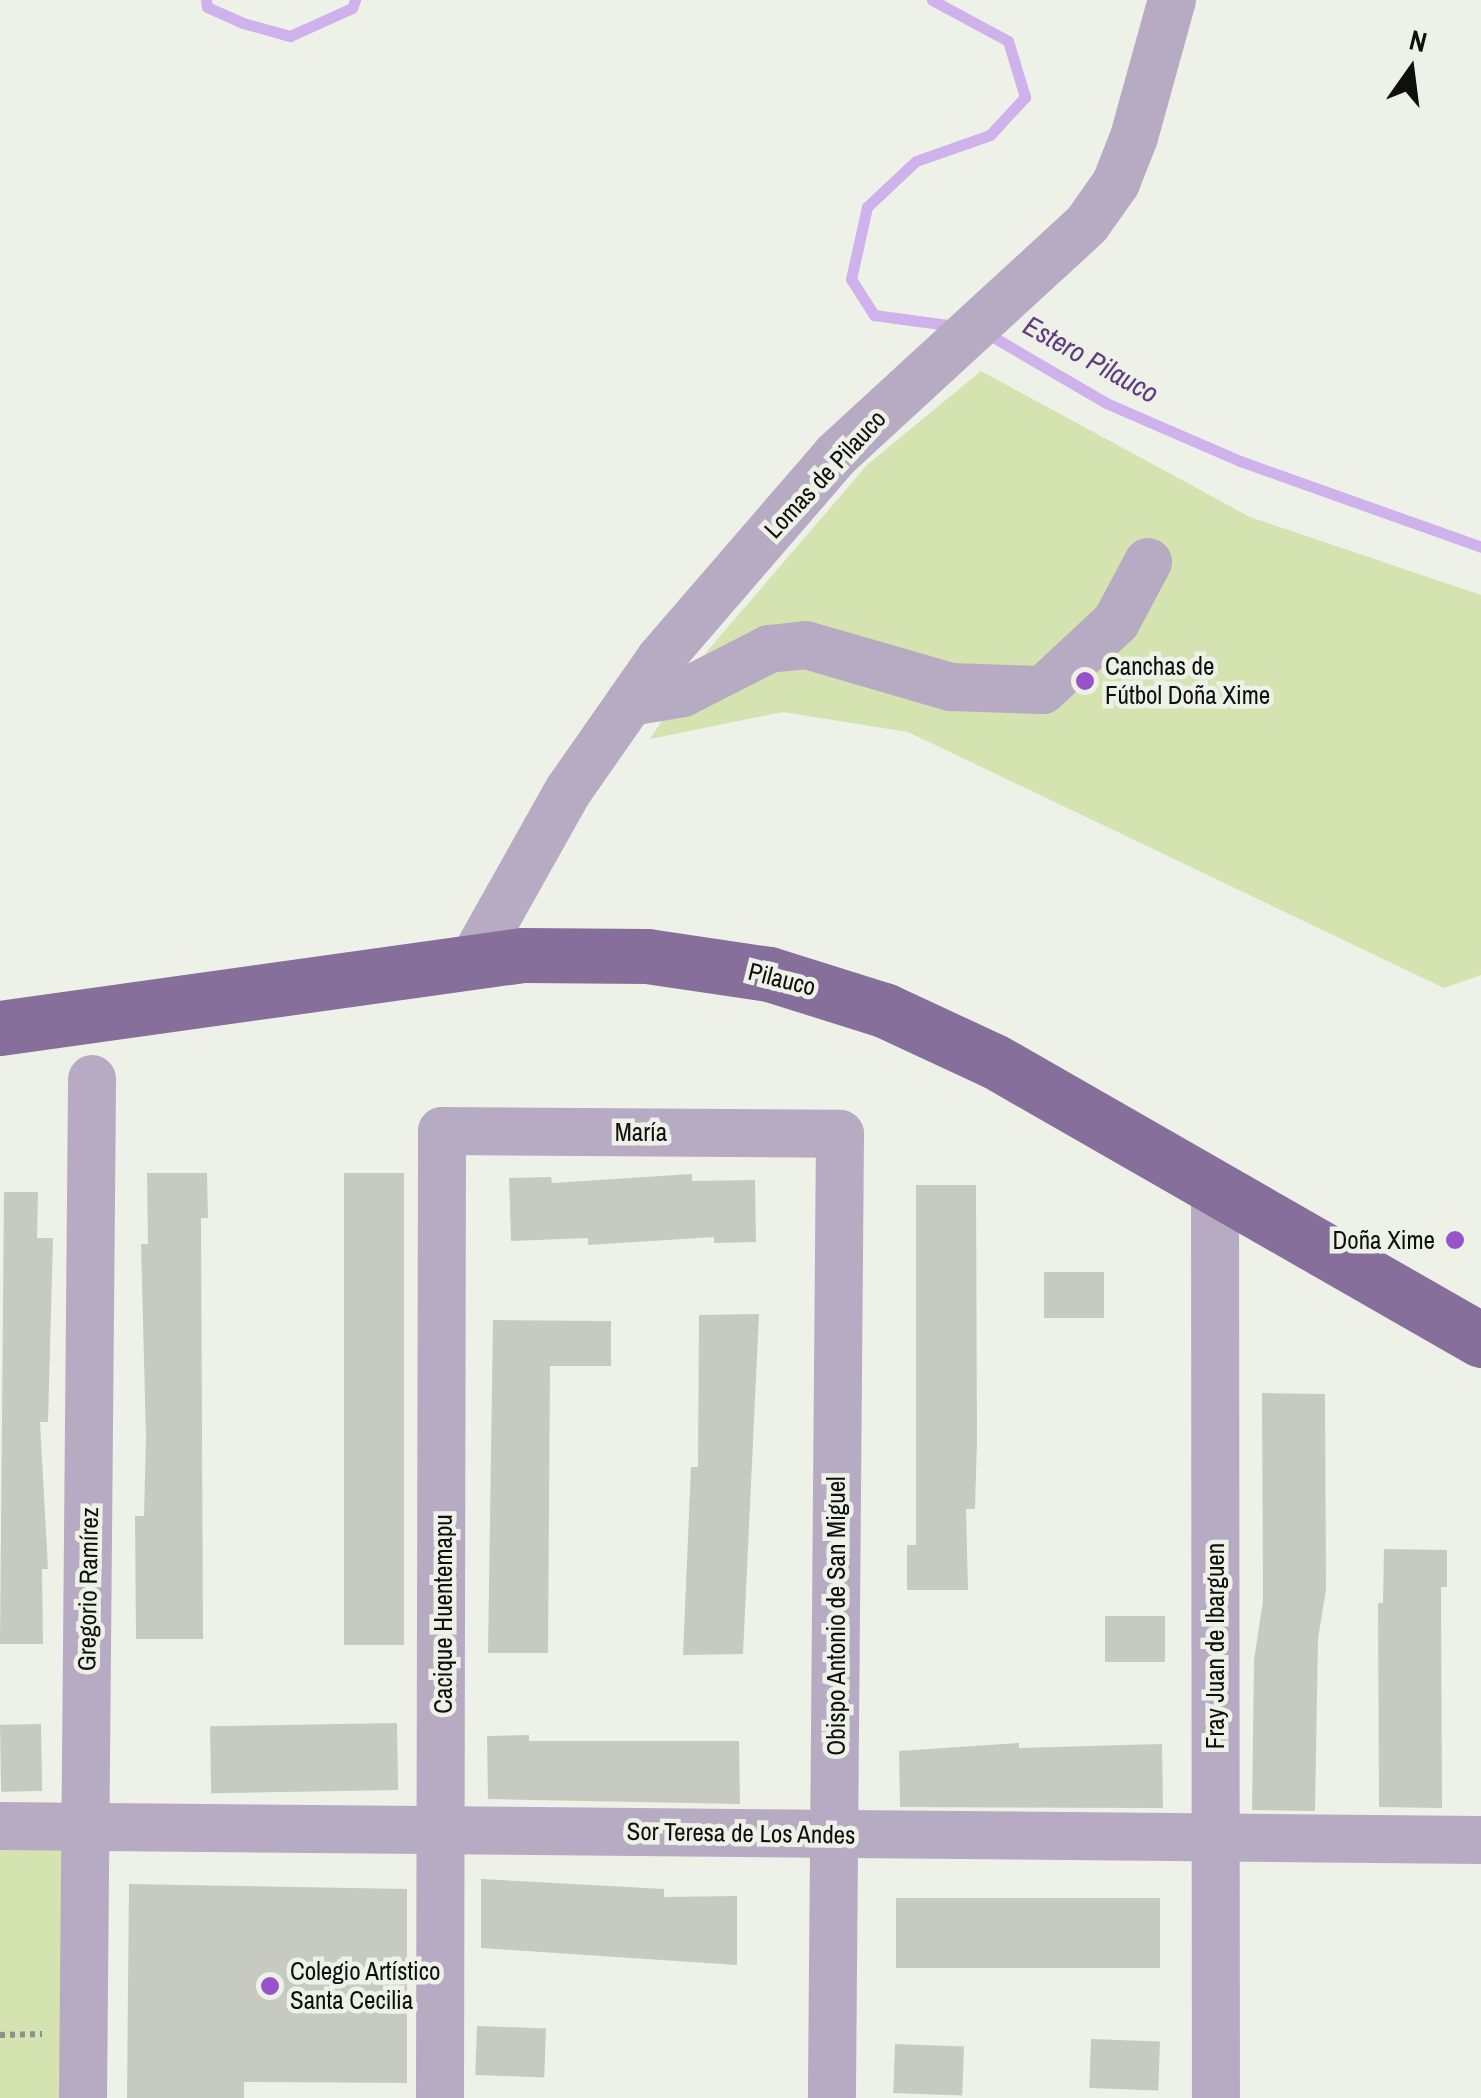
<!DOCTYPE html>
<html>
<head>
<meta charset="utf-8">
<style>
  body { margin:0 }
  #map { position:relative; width:1481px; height:2098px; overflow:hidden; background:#eef1e7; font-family:"Archivo Narrow",sans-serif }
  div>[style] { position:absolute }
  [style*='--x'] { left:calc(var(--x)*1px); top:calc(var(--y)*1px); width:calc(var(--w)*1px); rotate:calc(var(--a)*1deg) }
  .green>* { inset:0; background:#d4e3af; transform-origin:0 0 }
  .stream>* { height:11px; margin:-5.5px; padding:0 5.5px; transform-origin:5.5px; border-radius:5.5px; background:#cfb1eb }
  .building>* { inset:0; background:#c7cac0; transform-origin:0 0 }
  .path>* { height:6px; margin-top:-3px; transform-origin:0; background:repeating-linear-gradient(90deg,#8f9189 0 5px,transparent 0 10px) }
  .minor>* { height:48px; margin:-24px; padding:0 24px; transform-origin:24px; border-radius:24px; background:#b7aac3 }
  .major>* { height:55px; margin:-27.5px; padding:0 27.5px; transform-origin:27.5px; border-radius:27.5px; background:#876f9c }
  .dots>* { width:28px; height:28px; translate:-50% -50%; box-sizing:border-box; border:5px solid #eef1e7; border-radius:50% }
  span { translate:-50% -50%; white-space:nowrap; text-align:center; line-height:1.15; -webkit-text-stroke:9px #eef1e7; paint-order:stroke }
  .street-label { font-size:25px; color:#0f100c }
  .poi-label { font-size:25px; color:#0f100c }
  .left { translate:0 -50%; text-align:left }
  .right { translate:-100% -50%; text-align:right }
  .water-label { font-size:28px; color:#603b7f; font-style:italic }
  .north { position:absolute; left:1361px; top:20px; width:100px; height:100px; -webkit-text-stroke:8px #eef1e7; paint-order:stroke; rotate:14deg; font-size:28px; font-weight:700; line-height:40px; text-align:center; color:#0f100c }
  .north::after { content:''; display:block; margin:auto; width:35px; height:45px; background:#0f100c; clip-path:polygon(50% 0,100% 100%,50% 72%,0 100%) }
</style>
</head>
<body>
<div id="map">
  <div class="green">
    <div style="clip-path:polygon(981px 371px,1250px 517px,1481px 595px,1481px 975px,1444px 988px,908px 732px,783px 712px,650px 739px,709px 649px,867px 465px)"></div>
    <div style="left:0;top:1841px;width:74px;height:257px"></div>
  </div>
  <div class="stream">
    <div style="--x:206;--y:0;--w:7;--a:82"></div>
    <div style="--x:207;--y:7;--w:39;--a:24"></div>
    <div style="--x:243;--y:23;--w:49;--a:15.5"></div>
    <div style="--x:290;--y:36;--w:68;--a:-24.3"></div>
    <div style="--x:352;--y:8;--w:9;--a:-69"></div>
    <div style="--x:932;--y:0;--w:86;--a:28.3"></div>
    <div style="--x:1008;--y:41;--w:59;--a:73.1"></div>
    <div style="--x:1025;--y:97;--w:52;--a:132.6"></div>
    <div style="--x:990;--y:135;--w:78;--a:160.6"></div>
    <div style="--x:916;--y:161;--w:67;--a:136.8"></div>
    <div style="--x:867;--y:207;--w:74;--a:102.5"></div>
    <div style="--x:851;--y:279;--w:43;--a:57.4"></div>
    <div style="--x:874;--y:315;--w:82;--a:7.7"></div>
    <div style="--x:988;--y:334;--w:137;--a:30.3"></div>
    <div style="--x:1106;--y:403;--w:146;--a:23.4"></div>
    <div style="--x:1240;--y:461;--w:256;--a:19.6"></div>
  </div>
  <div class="building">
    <div style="clip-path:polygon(147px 1173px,207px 1173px,208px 1218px,201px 1218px,203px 1639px,136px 1639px,135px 1516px,144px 1516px,146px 1438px,141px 1244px,148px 1244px)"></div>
    <div style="left:344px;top:1173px;width:60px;height:472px"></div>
    <div style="clip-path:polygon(692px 1174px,692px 1181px,755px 1180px,756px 1242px,714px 1243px,714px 1237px,588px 1245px,588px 1238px,511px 1241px,509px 1178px,551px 1177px,552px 1183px)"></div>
    <div style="clip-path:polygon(916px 1185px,976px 1185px,977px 1440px,975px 1509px,966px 1509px,968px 1590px,907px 1590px,907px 1545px,916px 1545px)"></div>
    <div style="clip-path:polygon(4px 1192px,38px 1192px,37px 1238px,53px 1238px,48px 1422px,40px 1422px,48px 1569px,42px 1569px,43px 1644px,0 1644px)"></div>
    <div style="left:1044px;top:1272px;width:60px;height:46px"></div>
    <div style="clip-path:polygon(759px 1314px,743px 1654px,683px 1655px,691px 1467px,698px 1467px,699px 1315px)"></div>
    <div style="clip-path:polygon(493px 1320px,611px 1321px,611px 1366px,550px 1366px,548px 1653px,488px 1653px)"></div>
    <div style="clip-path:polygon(1262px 1393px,1325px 1394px,1326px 1589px,1318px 1639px,1315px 1811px,1252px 1810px,1254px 1660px,1263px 1601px)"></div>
    <div style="clip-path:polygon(1384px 1549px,1447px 1550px,1447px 1587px,1441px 1587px,1442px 1808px,1379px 1807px,1378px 1603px,1383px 1603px)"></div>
    <div style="left:1105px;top:1616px;width:60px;height:46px"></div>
    <div style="left:397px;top:1723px;width:67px;height:187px;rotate:89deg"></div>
    <div style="left:41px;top:1724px;width:67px;height:41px;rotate:89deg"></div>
    <div style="clip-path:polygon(529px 1735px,529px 1741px,739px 1741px,740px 1804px,488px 1799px,487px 1736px)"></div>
    <div style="clip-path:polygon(1019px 1743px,1019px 1748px,1162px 1744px,1163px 1808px,900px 1807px,899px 1751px)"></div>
    <div style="clip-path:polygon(481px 1879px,664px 1889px,664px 1897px,737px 1896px,737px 1965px,481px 1948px)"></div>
    <div style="clip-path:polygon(129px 1884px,407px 1889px,407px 2083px,244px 2082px,244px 2098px,127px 2098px)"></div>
    <div style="left:896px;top:1898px;width:264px;height:70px"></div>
    <div style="left:477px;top:2026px;width:69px;height:49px;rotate:2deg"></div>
    <div style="left:1091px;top:2039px;width:69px;height:49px;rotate:2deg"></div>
    <div style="left:895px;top:2044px;width:69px;height:49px;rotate:2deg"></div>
  </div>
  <div class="path">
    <div style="--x:0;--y:2035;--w:42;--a:-1.4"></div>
  </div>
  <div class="minor">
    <div style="--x:630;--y:702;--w:54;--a:-9.6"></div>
    <div style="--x:683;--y:693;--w:97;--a:-27.1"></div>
    <div style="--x:769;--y:649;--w:37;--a:-6"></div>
    <div style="--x:806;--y:645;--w:151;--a:16.2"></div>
    <div style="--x:951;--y:687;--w:92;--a:1.9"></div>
    <div style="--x:1043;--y:690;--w:100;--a:-43"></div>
    <div style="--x:1116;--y:622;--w:68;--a:-61.9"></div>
    <div style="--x:472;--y:962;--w:196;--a:-60.7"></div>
    <div style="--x:568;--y:791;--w:161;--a:-55.1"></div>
    <div style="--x:660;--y:659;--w:269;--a:-49.2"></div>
    <div style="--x:836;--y:455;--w:341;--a:-42.6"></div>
    <div style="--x:1087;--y:224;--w:50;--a:-54.7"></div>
    <div style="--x:1116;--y:183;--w:49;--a:-68.6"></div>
    <div style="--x:1134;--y:137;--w:142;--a:-74.5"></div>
    <div style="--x:1215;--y:1194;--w:904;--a:89.94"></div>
    <div style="--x:0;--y:1826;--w:1481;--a:0.54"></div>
    <div style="--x:83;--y:2098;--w:1019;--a:-89.49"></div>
    <div style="--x:440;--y:2098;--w:967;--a:-89.88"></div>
    <div style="--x:442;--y:1131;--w:398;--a:0.4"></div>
    <div style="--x:840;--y:1134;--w:964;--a:90.48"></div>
  </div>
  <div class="major">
    <div style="--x:0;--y:1028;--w:528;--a:-7.95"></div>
    <div style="--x:523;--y:955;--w:124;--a:0.5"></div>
    <div style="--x:647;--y:956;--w:123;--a:8.4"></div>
    <div style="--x:769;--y:974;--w:121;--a:17.4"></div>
    <div style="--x:884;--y:1010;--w:121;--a:24.9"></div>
    <div style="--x:994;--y:1061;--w:561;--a:29.81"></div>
  </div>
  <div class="dots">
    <div style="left:1085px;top:681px;background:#9754ca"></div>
    <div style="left:1455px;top:1240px;background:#9754ca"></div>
    <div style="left:270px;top:1986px;background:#9754ca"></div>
  </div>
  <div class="street-label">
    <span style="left:825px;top:474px;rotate:-47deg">Lomas de Pilauco</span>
    <span style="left:782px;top:979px;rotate:14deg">Pilauco</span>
    <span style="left:641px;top:1132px">María</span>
    <span style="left:88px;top:1589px;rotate:-89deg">Gregorio Ramírez</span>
    <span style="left:443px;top:1614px;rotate:-90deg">Cacique Huentemapu</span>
    <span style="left:836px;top:1616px;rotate:-90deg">Obispo Antonio de San Miguel</span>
    <span style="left:1215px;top:1646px;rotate:-90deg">Fray Juan de Ibarguen</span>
    <span style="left:741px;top:1833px;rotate:1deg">Sor Teresa de Los Andes</span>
  </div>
  <div class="poi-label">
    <span class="left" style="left:1105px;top:681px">Canchas de<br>Fútbol Doña Xime</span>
    <span class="right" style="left:1435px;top:1240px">Doña Xime</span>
    <span class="left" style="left:290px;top:1986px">Colegio Artístico<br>Santa Cecilia</span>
  </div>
  <div class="water-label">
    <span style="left:1091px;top:359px;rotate:29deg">Estero Pilauco</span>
  </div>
  <div class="north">N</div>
</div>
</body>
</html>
